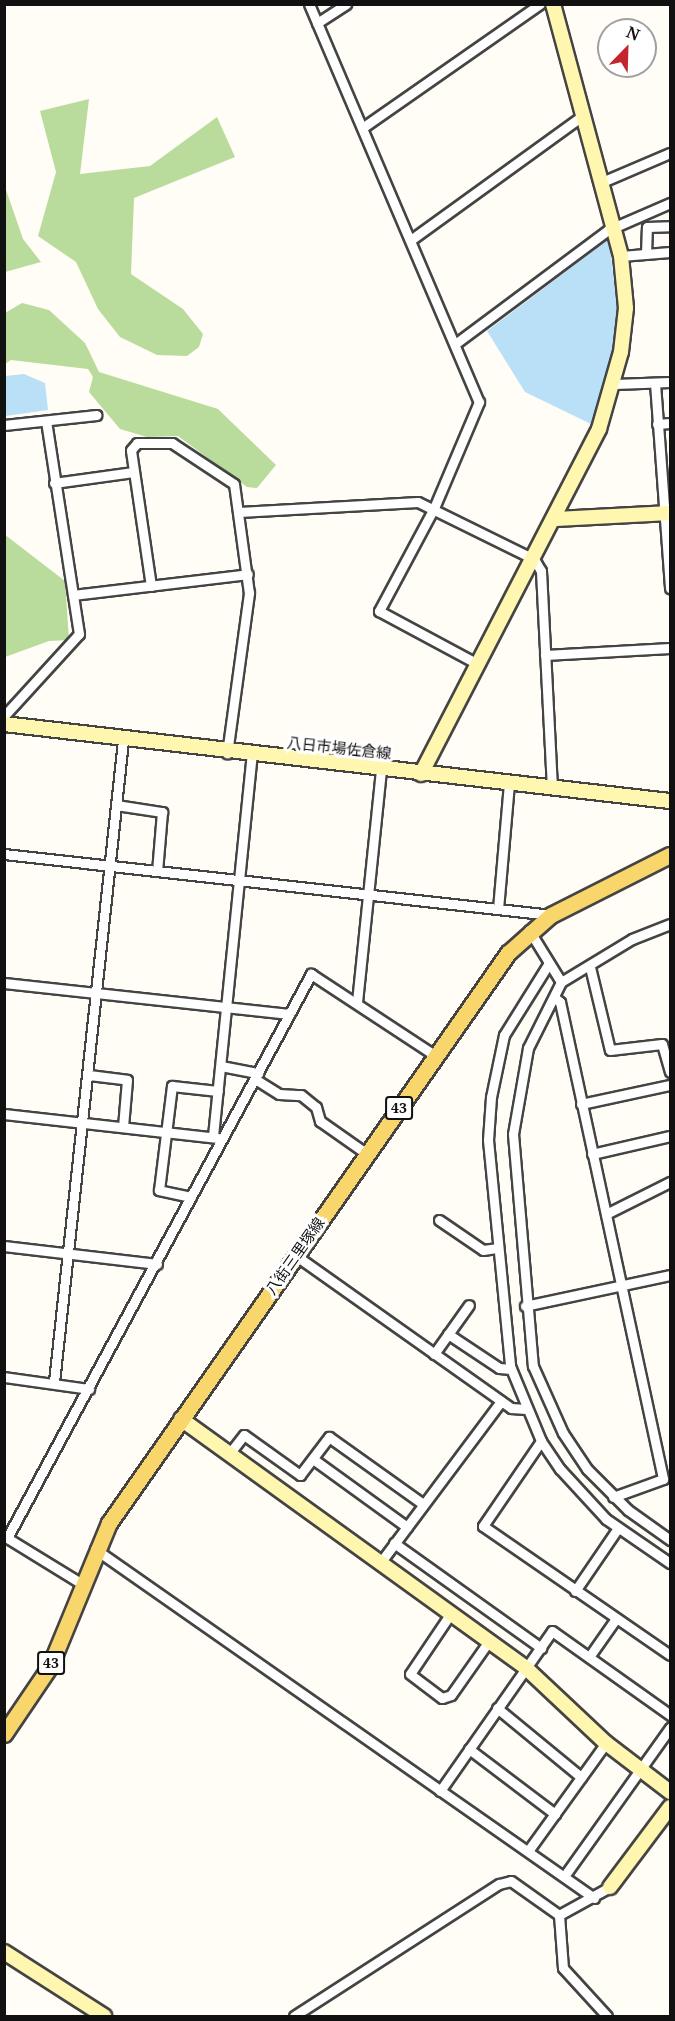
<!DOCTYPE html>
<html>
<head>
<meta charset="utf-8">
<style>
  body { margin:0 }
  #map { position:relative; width:675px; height:2021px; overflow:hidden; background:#fffdf5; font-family:"Noto Serif","Noto Sans JP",serif }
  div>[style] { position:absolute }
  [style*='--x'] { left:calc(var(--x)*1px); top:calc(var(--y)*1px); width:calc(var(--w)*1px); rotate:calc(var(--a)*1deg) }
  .forest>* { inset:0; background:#b9dc9c }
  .water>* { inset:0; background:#b9e0f7 }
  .roads { filter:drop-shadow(2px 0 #444) drop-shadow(-2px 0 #444) drop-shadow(0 2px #444) drop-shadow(0 -2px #444) }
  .street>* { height:9px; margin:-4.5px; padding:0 4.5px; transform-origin:4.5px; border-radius:4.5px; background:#fff }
  .secondary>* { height:14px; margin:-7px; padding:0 7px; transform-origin:7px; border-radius:7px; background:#fff6b0 }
  .primary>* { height:15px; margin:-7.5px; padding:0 7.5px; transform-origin:7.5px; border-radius:7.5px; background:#f9d66b }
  span { translate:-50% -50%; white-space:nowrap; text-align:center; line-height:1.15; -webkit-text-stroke:6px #fff; paint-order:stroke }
  .shield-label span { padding:2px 4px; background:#fff; border:2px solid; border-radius:4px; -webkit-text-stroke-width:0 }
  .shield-label { font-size:14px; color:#111; font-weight:700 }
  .street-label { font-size:15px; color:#111 }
  .frame { position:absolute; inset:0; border:6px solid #111; pointer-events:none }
  .north { position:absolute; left:597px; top:18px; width:60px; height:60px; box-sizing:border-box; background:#fff; border:2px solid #a0a0a0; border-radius:50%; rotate:23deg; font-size:16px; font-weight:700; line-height:24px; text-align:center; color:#111 }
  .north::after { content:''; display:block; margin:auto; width:21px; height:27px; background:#c4262e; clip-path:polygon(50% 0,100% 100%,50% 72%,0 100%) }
</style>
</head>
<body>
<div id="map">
  <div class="forest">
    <div style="clip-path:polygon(89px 99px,80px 174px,150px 166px,217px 117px,235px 157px,134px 198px,131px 274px,183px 309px,203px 334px,199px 347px,187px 356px,157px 355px,120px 337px,98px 309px,76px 262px,38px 236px,56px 172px,40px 111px)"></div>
    <div style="clip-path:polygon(4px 184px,23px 239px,41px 262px,5px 272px)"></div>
    <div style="clip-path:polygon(22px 303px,49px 310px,85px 343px,99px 372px,218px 409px,276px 465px,257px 488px,247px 487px,178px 436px,147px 437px,120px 429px,89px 392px,93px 377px,88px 369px,11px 360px,5px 364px,5px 313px)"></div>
    <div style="clip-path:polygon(4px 534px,65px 581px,69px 640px,49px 641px,5px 657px)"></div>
  </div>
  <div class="water">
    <div style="clip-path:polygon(609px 239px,618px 316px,613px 366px,593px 425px,525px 392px,487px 331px)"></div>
    <div style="clip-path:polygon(24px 374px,45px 383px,48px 410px,5px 416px,5px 376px)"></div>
  </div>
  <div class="roads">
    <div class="street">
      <div style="--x:309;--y:4;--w:433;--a:66.9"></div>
      <div style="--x:479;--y:402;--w:115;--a:113"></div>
      <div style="--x:434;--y:508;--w:117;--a:118.1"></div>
      <div style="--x:379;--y:611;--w:112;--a:28.2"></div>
      <div style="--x:317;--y:23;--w:35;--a:-33"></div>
      <div style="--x:365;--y:126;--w:213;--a:-34.9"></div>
      <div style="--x:602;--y:182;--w:74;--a:-23.1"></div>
      <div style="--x:412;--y:239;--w:211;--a:-35.9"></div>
      <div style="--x:646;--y:254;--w:27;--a:-88"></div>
      <div style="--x:647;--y:227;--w:23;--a:-2"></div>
      <div style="--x:621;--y:256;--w:49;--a:-4.7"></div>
      <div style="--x:455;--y:344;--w:191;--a:-36.7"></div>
      <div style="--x:608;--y:230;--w:68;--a:-23.5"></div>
      <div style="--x:655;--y:383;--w:206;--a:85.8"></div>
      <div style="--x:614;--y:384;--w:56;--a:-2"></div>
      <div style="--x:657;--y:424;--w:13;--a:-4"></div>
      <div style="--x:4;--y:425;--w:93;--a:-6.2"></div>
      <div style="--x:54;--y:483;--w:80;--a:-7.9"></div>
      <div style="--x:239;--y:512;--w:179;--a:-3.2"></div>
      <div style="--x:418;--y:502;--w:129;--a:26.2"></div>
      <div style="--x:534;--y:559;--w:14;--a:60"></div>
      <div style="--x:541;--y:571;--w:217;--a:87.1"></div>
      <div style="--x:151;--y:586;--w:137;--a:-98.4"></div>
      <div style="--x:131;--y:450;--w:9;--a:-49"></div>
      <div style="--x:137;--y:443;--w:35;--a:0"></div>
      <div style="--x:172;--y:443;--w:74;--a:33.5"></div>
      <div style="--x:234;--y:484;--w:110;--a:82.2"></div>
      <div style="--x:249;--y:593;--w:162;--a:97.8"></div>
      <div style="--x:73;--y:595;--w:176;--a:-6.8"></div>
      <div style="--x:545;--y:655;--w:125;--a:-3.2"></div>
      <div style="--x:4;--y:716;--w:111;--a:-47.6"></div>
      <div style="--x:79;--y:634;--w:215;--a:-98.8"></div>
      <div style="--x:116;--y:805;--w:47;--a:8.7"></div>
      <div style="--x:162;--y:812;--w:59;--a:94.8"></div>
      <div style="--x:4;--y:854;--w:550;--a:6.36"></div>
      <div style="--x:498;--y:909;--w:125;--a:-85"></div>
      <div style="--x:529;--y:930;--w:61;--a:58.4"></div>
      <div style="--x:561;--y:982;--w:74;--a:116.6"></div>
      <div style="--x:528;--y:1048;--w:87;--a:99.9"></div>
      <div style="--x:513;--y:1134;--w:233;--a:85.1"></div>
      <div style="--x:533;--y:1366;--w:73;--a:65.9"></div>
      <div style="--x:563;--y:1433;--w:43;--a:56.3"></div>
      <div style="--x:587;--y:1469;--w:58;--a:45"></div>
      <div style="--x:628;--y:1510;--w:52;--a:35.5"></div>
      <div style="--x:549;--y:963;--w:85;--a:122"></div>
      <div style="--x:504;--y:1035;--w:63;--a:101.8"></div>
      <div style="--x:491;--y:1097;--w:43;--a:94"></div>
      <div style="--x:488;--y:1140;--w:227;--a:84.4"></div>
      <div style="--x:510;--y:1366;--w:81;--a:67.5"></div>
      <div style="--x:541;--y:1441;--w:34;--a:56"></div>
      <div style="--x:560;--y:1469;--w:68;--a:47.4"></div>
      <div style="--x:606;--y:1519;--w:78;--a:34.5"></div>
      <div style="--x:590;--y:967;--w:85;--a:76.5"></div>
      <div style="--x:610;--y:1050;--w:52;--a:-6.6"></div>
      <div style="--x:662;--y:1044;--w:29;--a:74"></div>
      <div style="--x:561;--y:982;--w:83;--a:-31.2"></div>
      <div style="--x:632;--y:939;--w:41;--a:-21.5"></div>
      <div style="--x:4;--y:983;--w:287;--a:6.2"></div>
      <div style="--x:554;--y:997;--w:8;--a:40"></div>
      <div style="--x:560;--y:1002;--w:488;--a:77.8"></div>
      <div style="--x:663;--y:1479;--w:53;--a:160.2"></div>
      <div style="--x:357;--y:1002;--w:233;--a:-84.1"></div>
      <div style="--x:221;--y:1066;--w:38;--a:11"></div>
      <div style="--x:89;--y:1075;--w:38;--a:7"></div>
      <div style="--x:127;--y:1080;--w:47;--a:94.9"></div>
      <div style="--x:255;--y:1079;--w:28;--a:32"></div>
      <div style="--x:279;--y:1094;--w:22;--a:3"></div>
      <div style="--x:301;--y:1095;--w:19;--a:39"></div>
      <div style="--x:316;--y:1107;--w:15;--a:74"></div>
      <div style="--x:320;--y:1121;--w:57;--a:35.1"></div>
      <div style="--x:581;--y:1104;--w:91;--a:-12.1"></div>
      <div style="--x:4;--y:1114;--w:215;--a:6.4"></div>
      <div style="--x:213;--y:1136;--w:383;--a:-84.2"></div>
      <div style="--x:592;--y:1154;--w:80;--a:-13"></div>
      <div style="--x:191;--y:1197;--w:33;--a:-168"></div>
      <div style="--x:159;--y:1190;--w:105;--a:-82.9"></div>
      <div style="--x:172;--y:1086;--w:46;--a:6.2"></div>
      <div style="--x:606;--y:1214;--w:72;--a:-26.6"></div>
      <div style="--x:439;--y:1220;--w:53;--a:34.3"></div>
      <div style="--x:483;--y:1250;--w:15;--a:-8"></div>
      <div style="--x:4;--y:1246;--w:154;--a:6.7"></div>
      <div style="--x:295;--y:1255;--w:265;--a:35.3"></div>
      <div style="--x:511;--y:1408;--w:15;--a:4"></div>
      <div style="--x:525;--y:1306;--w:148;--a:-12.1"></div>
      <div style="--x:448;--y:1334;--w:61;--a:33.7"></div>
      <div style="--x:499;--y:1368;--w:12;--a:5"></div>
      <div style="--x:434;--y:1354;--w:60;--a:-54.5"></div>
      <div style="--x:4;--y:1377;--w:86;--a:8"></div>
      <div style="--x:54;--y:1382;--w:645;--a:-83.86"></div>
      <div style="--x:541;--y:1441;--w:103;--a:124.3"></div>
      <div style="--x:483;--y:1526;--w:227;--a:34.6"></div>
      <div style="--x:229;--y:1454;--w:24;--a:-52"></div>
      <div style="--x:244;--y:1435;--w:69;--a:35.5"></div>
      <div style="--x:300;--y:1475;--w:48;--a:-52.7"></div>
      <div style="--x:329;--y:1437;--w:115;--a:35.5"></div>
      <div style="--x:313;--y:1459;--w:116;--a:35.9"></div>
      <div style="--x:4;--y:1536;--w:92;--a:31.6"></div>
      <div style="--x:7;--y:1538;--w:641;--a:-61.68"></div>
      <div style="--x:311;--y:974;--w:149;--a:33.3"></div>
      <div style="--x:394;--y:1543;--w:181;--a:35.5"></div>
      <div style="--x:95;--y:1549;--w:609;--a:34.97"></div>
      <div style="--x:380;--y:1563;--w:202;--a:-53.2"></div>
      <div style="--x:575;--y:1591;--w:76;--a:-55.7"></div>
      <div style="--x:451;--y:1613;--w:73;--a:123.9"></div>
      <div style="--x:410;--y:1674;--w:40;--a:37"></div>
      <div style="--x:442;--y:1698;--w:9;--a:-18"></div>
      <div style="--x:451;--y:1695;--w:66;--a:-54.9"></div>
      <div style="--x:589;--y:1657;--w:45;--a:-54.9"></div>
      <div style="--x:497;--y:1708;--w:109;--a:39.4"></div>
      <div style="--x:469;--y:1749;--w:108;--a:37.1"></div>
      <div style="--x:440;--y:1791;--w:195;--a:-55"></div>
      <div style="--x:552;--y:1631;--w:145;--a:35.4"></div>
      <div style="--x:528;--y:1851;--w:133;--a:-54.2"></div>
      <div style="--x:565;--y:1875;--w:181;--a:-54.5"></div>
      <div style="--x:559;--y:1915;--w:58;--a:-28.8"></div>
      <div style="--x:294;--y:2016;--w:244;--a:-32.8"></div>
      <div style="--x:499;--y:1884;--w:12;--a:-14"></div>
      <div style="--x:511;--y:1881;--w:59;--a:35.3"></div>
      <div style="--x:559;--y:1915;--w:53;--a:85.7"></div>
      <div style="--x:563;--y:1968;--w:65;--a:47.5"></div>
    </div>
    <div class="secondary">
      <div style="--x:556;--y:519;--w:114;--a:-3"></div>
      <div style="--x:4;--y:724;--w:670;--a:6.6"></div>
      <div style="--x:421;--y:774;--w:388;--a:-62.7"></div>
      <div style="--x:599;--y:429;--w:80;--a:-74.1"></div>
      <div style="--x:621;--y:352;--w:44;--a:-83.5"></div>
      <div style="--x:626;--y:308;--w:52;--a:-95.5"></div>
      <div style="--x:621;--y:256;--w:261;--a:-105.1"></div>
      <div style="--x:181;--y:1419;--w:425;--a:35.8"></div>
      <div style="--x:526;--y:1668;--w:110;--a:43.2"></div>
      <div style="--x:606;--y:1743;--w:81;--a:37.4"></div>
      <div style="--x:610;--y:1887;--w:100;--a:-53.1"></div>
      <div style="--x:4;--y:1952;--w:119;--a:32.6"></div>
    </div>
    <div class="primary">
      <div style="--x:4;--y:1734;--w:82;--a:-55.9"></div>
      <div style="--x:50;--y:1666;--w:155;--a:-67.6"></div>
      <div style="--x:109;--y:1523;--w:696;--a:-55.01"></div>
      <div style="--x:508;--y:953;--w:57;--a:-41.5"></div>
      <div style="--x:551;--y:915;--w:133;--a:-26.8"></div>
    </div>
  </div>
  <div class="shield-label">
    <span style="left:399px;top:1108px">43</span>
    <span style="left:51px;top:1663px">43</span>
  </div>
  <div class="street-label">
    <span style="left:339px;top:748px;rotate:6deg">八日市場佐倉線</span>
    <span style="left:295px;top:1256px;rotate:-55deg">八街三里塚線</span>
  </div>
  <div class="frame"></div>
  <div class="north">N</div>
</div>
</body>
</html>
